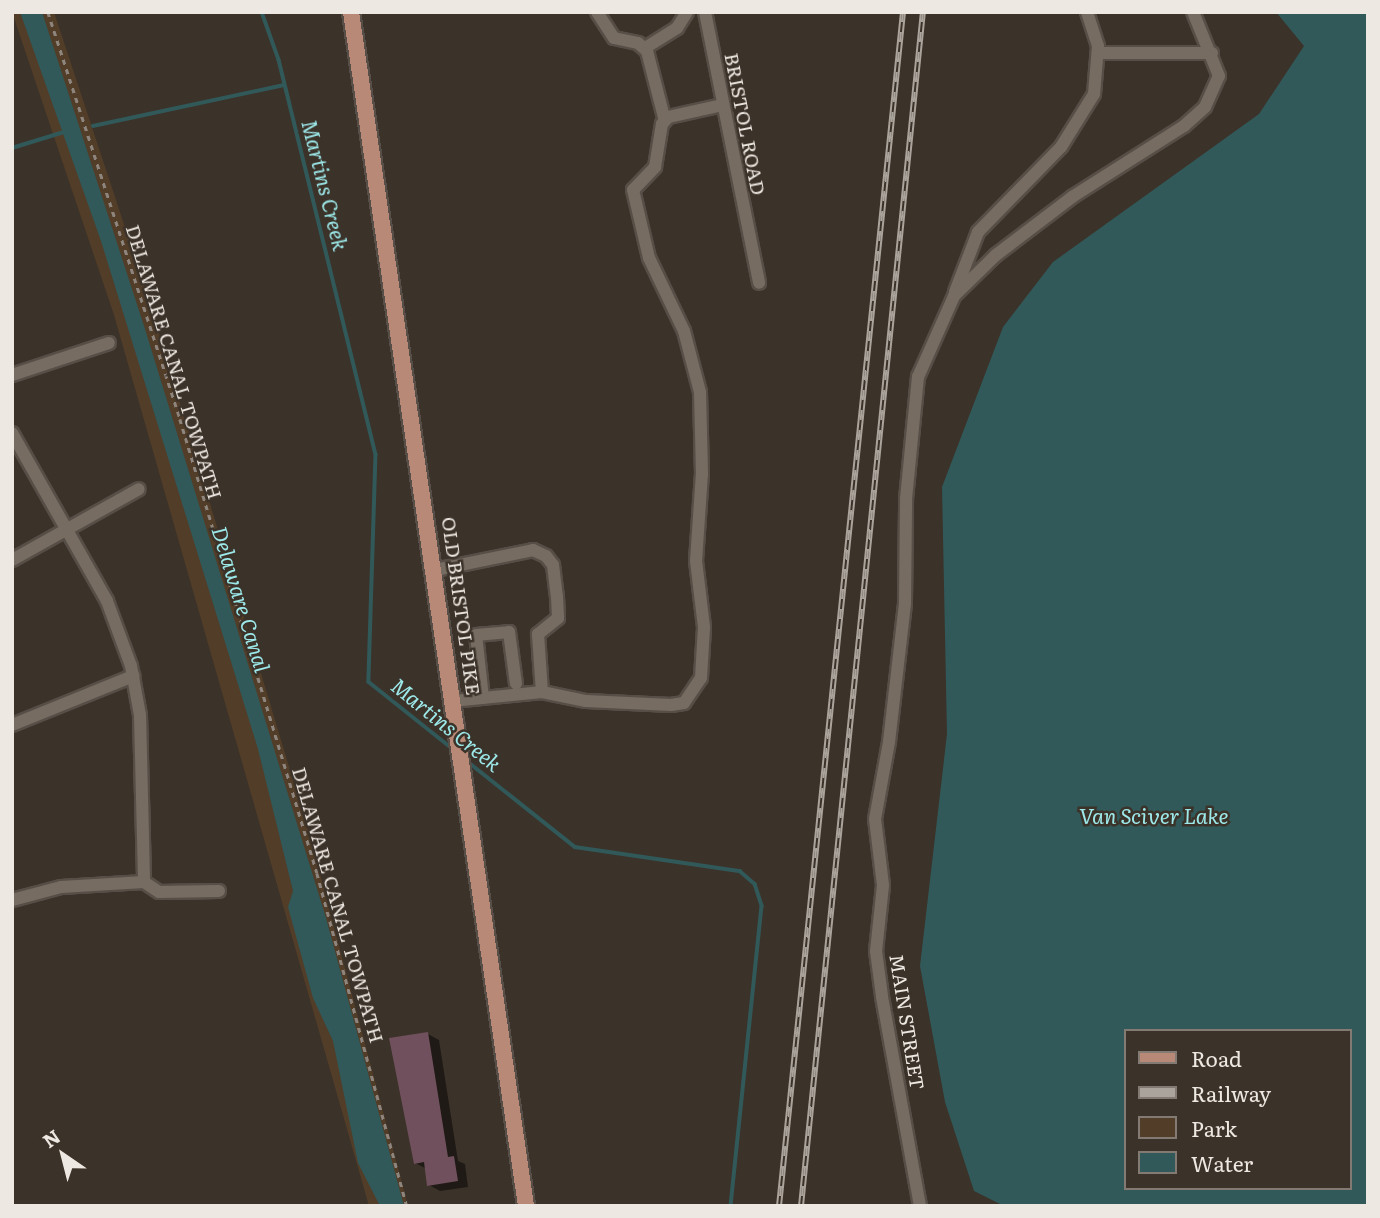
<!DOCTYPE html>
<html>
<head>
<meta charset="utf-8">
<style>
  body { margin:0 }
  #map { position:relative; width:1380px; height:1218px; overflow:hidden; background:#3b3229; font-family:Literata,serif }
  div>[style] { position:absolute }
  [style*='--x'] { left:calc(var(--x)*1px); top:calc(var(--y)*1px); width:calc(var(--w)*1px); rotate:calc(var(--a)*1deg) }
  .green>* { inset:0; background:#523d28 }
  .water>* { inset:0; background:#315959 }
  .shadow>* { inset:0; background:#0007 }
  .stream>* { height:3.5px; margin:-1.75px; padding:0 1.75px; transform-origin:1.75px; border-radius:1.75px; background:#315959 }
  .building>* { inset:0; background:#6f505c }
  .path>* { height:2.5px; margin-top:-1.25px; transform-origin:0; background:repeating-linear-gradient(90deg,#8e867e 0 5px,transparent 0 10px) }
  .roads { filter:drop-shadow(2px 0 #574f47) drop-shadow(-2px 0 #574f47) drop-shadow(0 2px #574f47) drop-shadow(0 -2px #574f47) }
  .minor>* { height:12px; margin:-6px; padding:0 6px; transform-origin:6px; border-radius:6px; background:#776c62 }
  .major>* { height:16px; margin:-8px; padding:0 8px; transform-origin:8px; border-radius:8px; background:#b78976 }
  .rail>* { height:6px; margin-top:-3px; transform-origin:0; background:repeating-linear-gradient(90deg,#3b3229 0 10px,#aba49c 0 20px); box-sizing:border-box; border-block:2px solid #aba49c }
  span { translate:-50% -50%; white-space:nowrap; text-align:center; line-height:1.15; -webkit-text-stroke:5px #3b3229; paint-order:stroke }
  .street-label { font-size:19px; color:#eee8e2 }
  .water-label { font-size:21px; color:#9de9ea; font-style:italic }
  .frame { position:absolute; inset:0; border:14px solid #eee8e2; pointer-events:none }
  .legend { position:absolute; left:1124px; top:1029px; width:228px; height:161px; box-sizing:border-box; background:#3b3229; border:2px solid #837b73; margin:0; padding:9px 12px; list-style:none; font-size:21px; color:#eee8e2 }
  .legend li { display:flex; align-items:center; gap:14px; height:35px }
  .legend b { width:35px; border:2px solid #837b73 }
  .north { position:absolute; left:28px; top:1120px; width:70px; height:70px; -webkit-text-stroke:5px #3b3229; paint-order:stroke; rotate:325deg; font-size:19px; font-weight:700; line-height:28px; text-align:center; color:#eee8e2 }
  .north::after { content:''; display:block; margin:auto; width:24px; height:32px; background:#eee8e2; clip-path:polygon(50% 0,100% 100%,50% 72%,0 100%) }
</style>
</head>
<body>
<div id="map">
  <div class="green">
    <div style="clip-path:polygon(12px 12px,54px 12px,148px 297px,311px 840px,408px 1206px,369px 1206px,114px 315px)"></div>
  </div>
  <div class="water">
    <div style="clip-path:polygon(20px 12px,42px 12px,145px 329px,326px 918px,404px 1206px,380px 1206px,358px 1163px,333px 1041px,313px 998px,288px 907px,293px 891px,258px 749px,101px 241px)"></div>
    <div style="clip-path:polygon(evenodd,1276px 12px,1368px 12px,1368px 1206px,1004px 1206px,974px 1191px,945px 1102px,920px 966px,947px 734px,942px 487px,1003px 327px,1053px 262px,1259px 114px,1304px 46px,1276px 12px,1126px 1031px,1350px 1031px,1350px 1188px,1126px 1188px,1126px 1031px)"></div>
  </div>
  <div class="shadow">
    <div style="clip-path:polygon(428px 1034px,439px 1040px,458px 1161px,465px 1164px,468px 1187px,440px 1191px,429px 1185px,427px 1169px,415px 1163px)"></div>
  </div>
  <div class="stream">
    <div style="--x:262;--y:12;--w:51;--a:70.5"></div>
    <div style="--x:279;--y:60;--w:406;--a:76.2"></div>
    <div style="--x:376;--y:454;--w:228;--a:91.8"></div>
    <div style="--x:369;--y:682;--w:107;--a:38.6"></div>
    <div style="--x:93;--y:126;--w:195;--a:-12.1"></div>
    <div style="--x:12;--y:148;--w:54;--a:-17.1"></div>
    <div style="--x:467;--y:761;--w:138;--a:38.5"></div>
    <div style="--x:575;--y:847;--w:167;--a:8.3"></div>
    <div style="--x:740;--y:871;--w:20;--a:41"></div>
    <div style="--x:755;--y:884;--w:23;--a:72"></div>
    <div style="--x:762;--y:906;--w:302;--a:95.9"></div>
  </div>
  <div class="building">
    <div style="clip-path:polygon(428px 1032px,448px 1157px,454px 1156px,458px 1181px,427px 1186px,424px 1162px,414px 1164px,389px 1038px)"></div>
  </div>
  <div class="path">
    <div style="--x:48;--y:12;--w:428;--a:72"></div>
    <div style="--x:180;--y:419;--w:474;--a:73.2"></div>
    <div style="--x:317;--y:873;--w:345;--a:74.9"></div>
  </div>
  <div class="roads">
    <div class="minor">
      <div style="--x:597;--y:12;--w:31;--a:57"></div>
      <div style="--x:614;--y:38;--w:25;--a:12"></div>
      <div style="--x:638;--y:43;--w:12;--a:42"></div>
      <div style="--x:647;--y:51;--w:72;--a:75.6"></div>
      <div style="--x:705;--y:12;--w:276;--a:78.7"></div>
      <div style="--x:645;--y:48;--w:38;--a:-32"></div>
      <div style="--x:677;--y:28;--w:19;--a:-58"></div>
      <div style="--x:1099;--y:53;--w:113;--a:0"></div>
      <div style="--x:955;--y:292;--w:64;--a:-69"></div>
      <div style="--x:978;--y:232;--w:119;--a:-45.7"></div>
      <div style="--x:1061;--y:147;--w:62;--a:-58.1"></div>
      <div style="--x:1094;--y:94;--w:48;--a:-85.2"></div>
      <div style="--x:1098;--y:46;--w:36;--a:-108"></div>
      <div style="--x:12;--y:375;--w:102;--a:-18.3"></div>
      <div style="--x:12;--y:433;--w:193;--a:60.5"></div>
      <div style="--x:107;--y:601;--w:69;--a:69.7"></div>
      <div style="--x:131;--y:666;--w:50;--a:79.6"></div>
      <div style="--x:140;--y:715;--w:167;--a:88.6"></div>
      <div style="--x:144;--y:882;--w:83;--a:176.6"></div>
      <div style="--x:61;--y:887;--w:51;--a:165.1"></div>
      <div style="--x:12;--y:560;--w:145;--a:-29.2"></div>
      <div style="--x:435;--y:570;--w:100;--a:-11.5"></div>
      <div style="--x:533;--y:550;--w:14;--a:25"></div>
      <div style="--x:546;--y:556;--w:11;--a:52"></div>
      <div style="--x:553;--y:565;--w:32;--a:83"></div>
      <div style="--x:557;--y:597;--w:21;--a:87"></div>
      <div style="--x:558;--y:618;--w:26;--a:141"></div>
      <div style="--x:538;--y:634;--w:58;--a:86.1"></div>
      <div style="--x:542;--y:692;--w:88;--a:174.2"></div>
      <div style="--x:542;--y:692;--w:45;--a:11.6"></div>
      <div style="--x:586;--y:701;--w:85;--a:2.7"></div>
      <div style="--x:671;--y:705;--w:13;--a:-9"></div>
      <div style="--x:684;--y:703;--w:30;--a:-56"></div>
      <div style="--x:701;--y:678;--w:51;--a:-86.6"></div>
      <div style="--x:704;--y:627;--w:66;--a:-96.9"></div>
      <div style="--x:696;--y:561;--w:87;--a:-86.1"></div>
      <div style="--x:702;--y:474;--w:82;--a:-91.4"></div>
      <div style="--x:700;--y:392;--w:63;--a:-104.7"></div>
      <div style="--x:684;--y:331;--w:81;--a:-115.6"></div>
      <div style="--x:649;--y:258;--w:70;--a:-103.2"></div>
      <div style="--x:633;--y:190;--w:32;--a:-46"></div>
      <div style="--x:655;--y:167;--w:44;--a:-80.8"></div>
      <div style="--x:662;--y:124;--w:9;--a:-49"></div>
      <div style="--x:668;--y:117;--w:55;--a:-12.5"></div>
      <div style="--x:483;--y:698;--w:63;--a:-96.3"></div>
      <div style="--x:476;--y:635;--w:33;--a:-5"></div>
      <div style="--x:509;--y:632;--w:52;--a:82.3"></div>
      <div style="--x:12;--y:725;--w:131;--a:-22"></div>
      <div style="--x:144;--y:882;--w:18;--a:34"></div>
      <div style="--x:159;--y:892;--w:60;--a:-1"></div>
      <div style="--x:920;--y:1206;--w:213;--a:-100.3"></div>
      <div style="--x:882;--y:996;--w:45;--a:-97.6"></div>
      <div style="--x:876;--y:951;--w:66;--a:-83.9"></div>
      <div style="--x:883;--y:885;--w:66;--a:-96.9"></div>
      <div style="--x:875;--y:819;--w:78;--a:-79.7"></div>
      <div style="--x:889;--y:742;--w:140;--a:-83.4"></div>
      <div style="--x:905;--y:603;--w:104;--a:-89.4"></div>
      <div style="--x:906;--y:499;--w:123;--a:-84.4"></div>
      <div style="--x:918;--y:377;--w:89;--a:-66"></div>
      <div style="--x:954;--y:296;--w:59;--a:-44.3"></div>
      <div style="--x:996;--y:255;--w:96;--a:-37.3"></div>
      <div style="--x:1072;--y:197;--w:133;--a:-32.4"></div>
      <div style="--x:1184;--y:126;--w:28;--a:-42"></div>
      <div style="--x:1205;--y:107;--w:34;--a:-66"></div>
      <div style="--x:1219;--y:76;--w:69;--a:-112.1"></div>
    </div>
    <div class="major">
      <div style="--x:351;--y:12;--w:1207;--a:81.66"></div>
    </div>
  </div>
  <div class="rail">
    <div style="--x:779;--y:1206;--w:1200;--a:-84.07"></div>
    <div style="--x:801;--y:1206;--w:1200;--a:-84.17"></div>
  </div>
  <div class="street-label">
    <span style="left:745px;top:124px;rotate:79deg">BRISTOL ROAD</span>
    <span style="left:174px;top:362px;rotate:73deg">DELAWARE CANAL TOWPATH</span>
    <span style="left:461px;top:606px;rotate:82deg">OLD BRISTOL PIKE</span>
    <span style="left:338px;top:905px;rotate:74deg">DELAWARE CANAL TOWPATH</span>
    <span style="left:907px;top:1022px;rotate:81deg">MAIN STREET</span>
  </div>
  <div class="water-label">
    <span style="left:326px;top:185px;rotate:76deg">Martins Creek</span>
    <span style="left:242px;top:599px;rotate:73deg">Delaware Canal</span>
    <span style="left:447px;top:724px;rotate:39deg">Martins Creek</span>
    <span style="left:1154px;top:815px">Van Sciver Lake</span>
  </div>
  <div class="frame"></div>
  <ul class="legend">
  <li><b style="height:9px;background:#b78976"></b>Road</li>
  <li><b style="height:9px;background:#aba49c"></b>Railway</li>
  <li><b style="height:19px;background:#523d28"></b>Park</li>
  <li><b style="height:19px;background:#315959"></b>Water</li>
  </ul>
  <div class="north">N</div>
</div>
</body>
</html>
